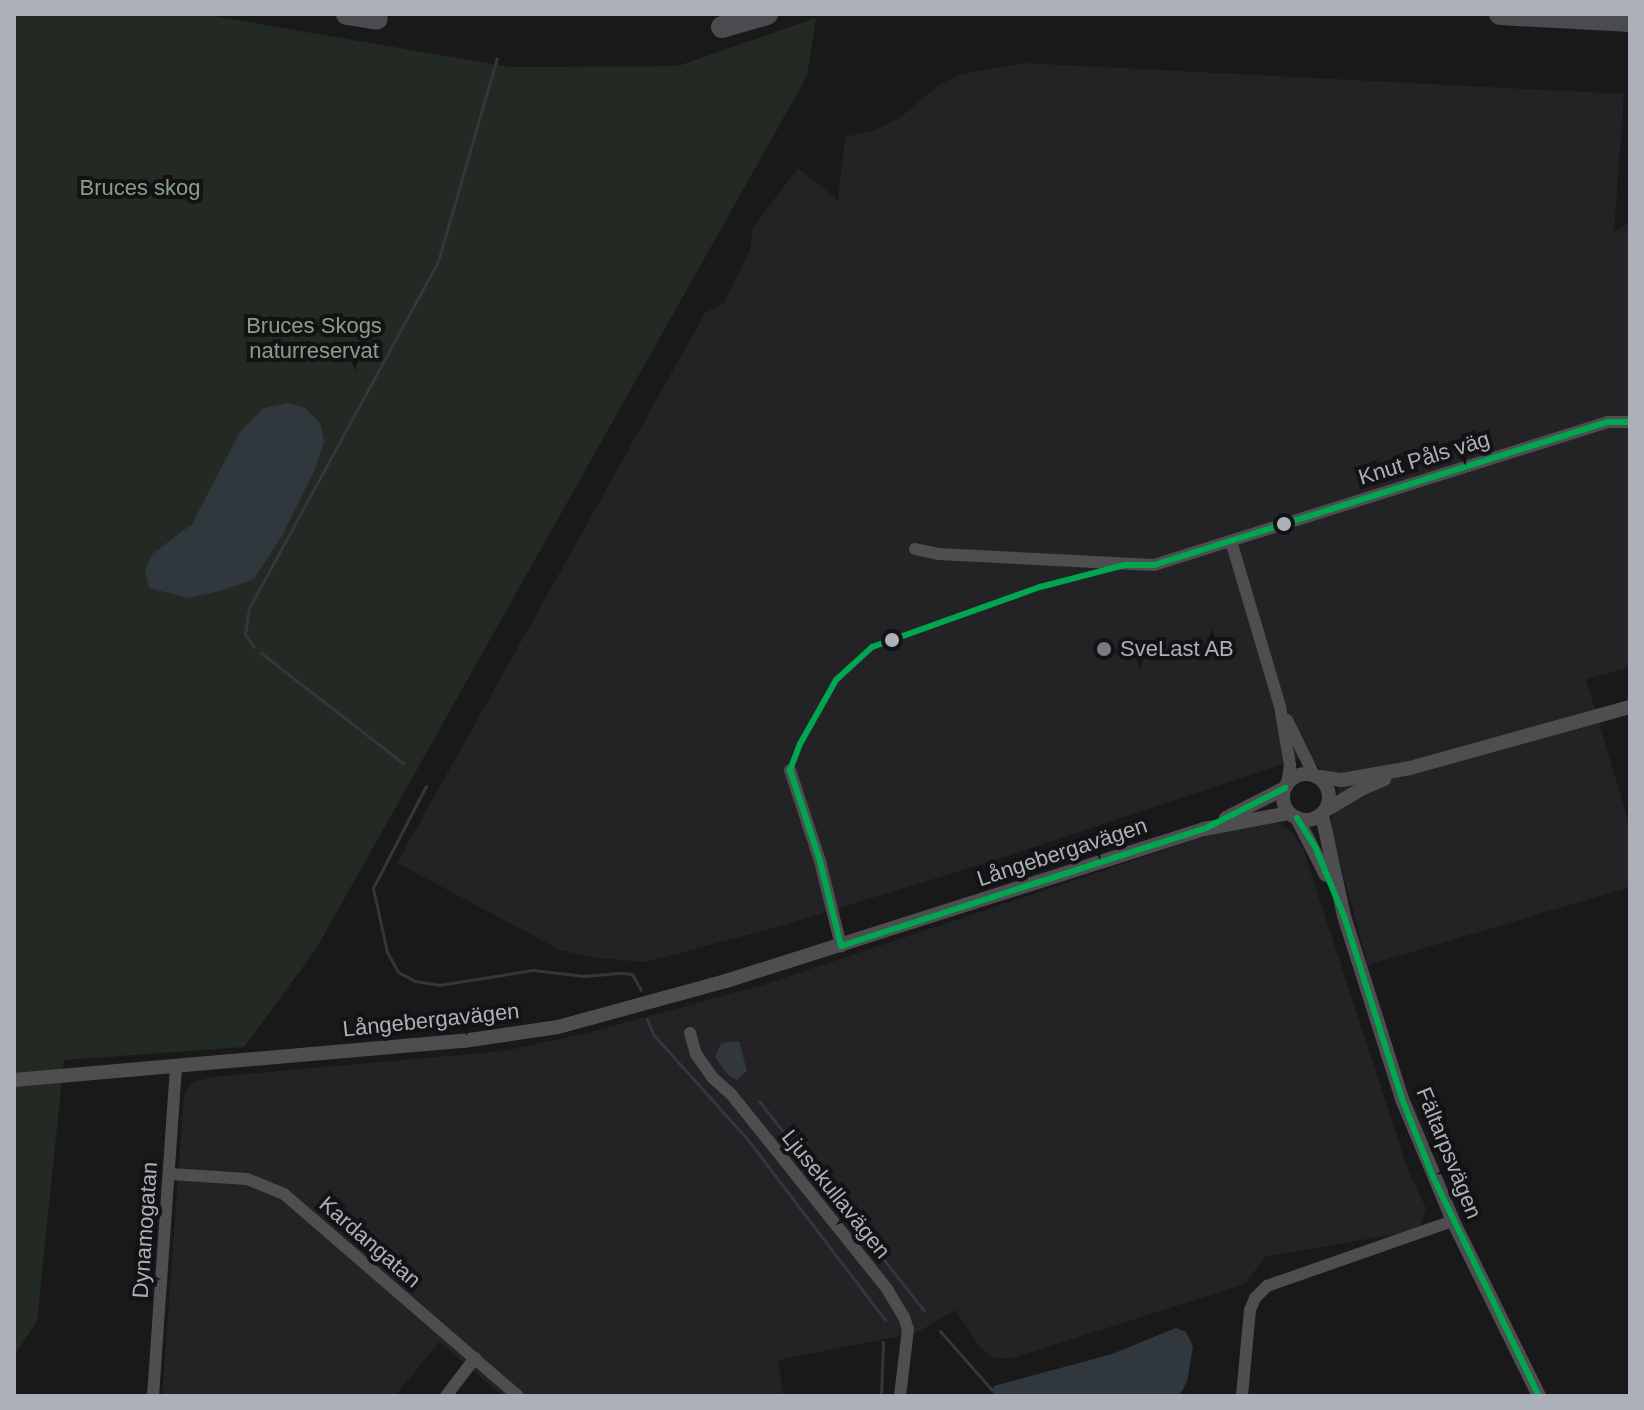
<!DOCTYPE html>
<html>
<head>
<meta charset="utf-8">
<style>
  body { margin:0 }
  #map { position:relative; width:1644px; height:1410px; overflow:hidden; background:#191919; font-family:Helvetica,sans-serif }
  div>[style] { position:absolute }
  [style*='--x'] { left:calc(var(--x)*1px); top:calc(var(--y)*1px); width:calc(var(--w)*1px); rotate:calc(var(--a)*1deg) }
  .built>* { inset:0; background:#232325 }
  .green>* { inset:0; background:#232923 }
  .water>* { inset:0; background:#31383d }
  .stream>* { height:3px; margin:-1.5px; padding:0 1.5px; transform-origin:1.5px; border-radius:1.5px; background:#31383d }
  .minor>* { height:12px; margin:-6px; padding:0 6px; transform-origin:6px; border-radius:6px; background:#4e4e51 }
  .tertiary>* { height:14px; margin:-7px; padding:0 7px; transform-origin:7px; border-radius:7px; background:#4e4e51 }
  .tertiary>.ring { margin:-7px; padding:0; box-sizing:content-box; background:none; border:14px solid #4e4e51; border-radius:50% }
  .motorway>* { height:22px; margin:-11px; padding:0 11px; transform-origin:11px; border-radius:11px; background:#4a4b4e }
  .bus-1>* { height:6px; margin:-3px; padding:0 3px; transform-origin:3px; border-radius:3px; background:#00a650 }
  .dots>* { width:22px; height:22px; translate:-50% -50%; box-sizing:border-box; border:4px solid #131315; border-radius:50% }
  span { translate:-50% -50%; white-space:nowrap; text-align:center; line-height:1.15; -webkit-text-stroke:8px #131315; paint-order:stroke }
  .park-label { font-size:22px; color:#85a185 }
  .street-label { font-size:22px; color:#acb0b8 }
  .poi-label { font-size:22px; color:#acb0b8 }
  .left { translate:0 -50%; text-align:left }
  .frame { position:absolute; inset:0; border:16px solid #acb0b8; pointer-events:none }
</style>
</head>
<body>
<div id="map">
  <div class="built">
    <div style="clip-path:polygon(1024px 63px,1624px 94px,1614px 232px,1630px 222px,1630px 667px,1586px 679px,1630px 827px,1630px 887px,1368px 965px,1330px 826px,1339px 789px,1314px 762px,1298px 759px,989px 862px,781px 926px,646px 962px,595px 958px,560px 950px,397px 863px,705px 313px,723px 304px,750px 250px,753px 227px,798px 168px,838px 200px,845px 137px,875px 130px,901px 117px,940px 84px,962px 74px)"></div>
    <div style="clip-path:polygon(1275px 821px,1293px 832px,1303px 849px,1409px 1173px,1426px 1208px,1421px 1225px,1407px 1232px,1265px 1257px,1245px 1284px,1013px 1358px,993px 1358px,979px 1346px,955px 1310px,916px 1333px,778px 1360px,783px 1396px,503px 1396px,439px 1342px,395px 1396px,162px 1396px,184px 1095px,191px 1083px,212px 1077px,504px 1051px,591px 1032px,763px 985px,1230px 828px)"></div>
  </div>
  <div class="green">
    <div style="clip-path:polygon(14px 14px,202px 14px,510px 67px,678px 66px,816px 18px,807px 76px,316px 949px,244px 1047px,64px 1060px,37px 1321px,14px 1356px)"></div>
  </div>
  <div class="water">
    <div style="clip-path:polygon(288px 403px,305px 408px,320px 423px,324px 441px,315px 469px,283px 534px,254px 579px,224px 590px,189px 598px,149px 588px,145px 571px,152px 554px,192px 524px,240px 432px,264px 408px)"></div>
    <div style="clip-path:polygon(739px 1041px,747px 1071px,737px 1080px,729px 1076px,715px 1057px,721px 1043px)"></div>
    <div style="clip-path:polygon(1176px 1328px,1186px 1332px,1193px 1346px,1187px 1382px,1179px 1396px,997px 1396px,992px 1392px,994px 1386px,1112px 1354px)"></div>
  </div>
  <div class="stream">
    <div style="--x:254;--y:647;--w:16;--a:-125"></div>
    <div style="--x:245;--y:634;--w:26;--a:-81"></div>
    <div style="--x:249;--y:608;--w:395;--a:-61.4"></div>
    <div style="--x:438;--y:261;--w:211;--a:-73.8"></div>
    <div style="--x:261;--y:653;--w:180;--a:37.8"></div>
    <div style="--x:426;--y:786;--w:115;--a:117.5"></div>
    <div style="--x:373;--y:888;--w:66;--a:77.7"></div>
    <div style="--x:387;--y:952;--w:23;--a:61"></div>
    <div style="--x:398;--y:972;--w:19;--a:28"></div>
    <div style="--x:415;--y:981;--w:24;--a:9"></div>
    <div style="--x:439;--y:985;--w:95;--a:-9.1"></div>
    <div style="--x:533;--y:970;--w:51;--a:6.7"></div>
    <div style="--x:584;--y:976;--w:37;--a:-5"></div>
    <div style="--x:621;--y:973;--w:11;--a:5"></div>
    <div style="--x:632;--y:974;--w:18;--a:61"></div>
    <div style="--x:647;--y:1019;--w:16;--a:68"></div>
    <div style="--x:653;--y:1034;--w:142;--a:48.1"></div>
    <div style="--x:748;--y:1140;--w:226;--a:52.7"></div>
    <div style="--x:759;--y:1101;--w:267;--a:51.8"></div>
    <div style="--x:940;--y:1331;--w:79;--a:48.6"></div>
    <div style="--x:881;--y:1396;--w:54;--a:-87.9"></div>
  </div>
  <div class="minor">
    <div style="--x:1231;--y:541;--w:172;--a:73.5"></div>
    <div style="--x:1280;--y:706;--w:60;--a:80.4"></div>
    <div style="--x:1290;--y:765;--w:18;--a:99"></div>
    <div style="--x:915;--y:549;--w:24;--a:12"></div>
    <div style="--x:938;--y:554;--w:216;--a:2.9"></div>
    <div style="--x:1154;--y:565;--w:475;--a:-17.5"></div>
    <div style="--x:1607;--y:422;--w:23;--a:0"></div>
    <div style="--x:1287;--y:720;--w:61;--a:63.9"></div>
    <div style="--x:790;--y:770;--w:96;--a:71.8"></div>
    <div style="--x:820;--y:861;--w:88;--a:76.1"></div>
    <div style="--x:690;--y:1033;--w:22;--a:74"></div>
    <div style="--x:696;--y:1054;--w:29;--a:55"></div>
    <div style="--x:713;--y:1078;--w:24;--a:42"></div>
    <div style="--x:731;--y:1094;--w:250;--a:51.3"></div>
    <div style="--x:887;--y:1289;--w:33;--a:59"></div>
    <div style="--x:904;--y:1317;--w:13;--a:72"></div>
    <div style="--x:908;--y:1329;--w:67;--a:96.8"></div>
    <div style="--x:170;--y:1174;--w:77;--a:3.7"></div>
    <div style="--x:247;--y:1179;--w:40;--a:22"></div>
    <div style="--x:284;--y:1194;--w:309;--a:40.8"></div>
    <div style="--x:153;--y:1396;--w:330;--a:-86"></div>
    <div style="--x:446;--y:1396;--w:48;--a:-52.7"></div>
    <div style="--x:1242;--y:1396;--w:86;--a:-84.7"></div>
    <div style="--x:1250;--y:1310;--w:13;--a:-67"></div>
    <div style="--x:1255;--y:1298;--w:17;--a:-45"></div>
    <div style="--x:1267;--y:1286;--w:197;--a:-19.3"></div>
  </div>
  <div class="tertiary">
    <div class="ring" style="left:1283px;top:774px;width:32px;height:32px"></div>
    <div style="--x:1320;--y:777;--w:22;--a:8"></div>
    <div style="--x:1342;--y:780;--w:69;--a:-10"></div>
    <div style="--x:1410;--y:768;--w:228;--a:-15.5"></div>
    <div style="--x:1326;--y:810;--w:43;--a:-30.7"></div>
    <div style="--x:1363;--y:788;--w:23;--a:-23"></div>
    <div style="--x:1322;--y:815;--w:103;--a:77.7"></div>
    <div style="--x:1344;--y:916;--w:192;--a:72.4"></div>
    <div style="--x:1402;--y:1099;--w:132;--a:67.3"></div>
    <div style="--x:1453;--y:1221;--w:195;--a:63.8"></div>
    <div style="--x:1226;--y:818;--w:66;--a:-27"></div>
    <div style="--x:1297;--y:818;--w:64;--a:63"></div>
    <div style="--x:14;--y:1080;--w:451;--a:-5"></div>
    <div style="--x:463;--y:1041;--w:96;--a:-8.4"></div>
    <div style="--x:558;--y:1027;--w:174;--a:-15.3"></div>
    <div style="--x:726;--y:981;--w:502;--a:-17.64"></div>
    <div style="--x:1204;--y:829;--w:86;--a:-10.7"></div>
  </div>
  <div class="motorway">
    <div style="--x:347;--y:14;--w:30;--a:9"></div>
    <div style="--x:1500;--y:14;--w:130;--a:3.1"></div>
    <div style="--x:722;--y:27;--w:47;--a:-16.1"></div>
  </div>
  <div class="bus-1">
    <div style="--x:1297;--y:818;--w:36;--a:58"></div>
    <div style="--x:1316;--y:849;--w:73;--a:67.3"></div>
    <div style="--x:1344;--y:916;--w:192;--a:72.4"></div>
    <div style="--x:1402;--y:1099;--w:84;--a:68.3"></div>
    <div style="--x:1433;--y:1177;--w:243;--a:64.2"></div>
    <div style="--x:841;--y:946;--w:88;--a:-103.9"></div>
    <div style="--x:820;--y:861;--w:96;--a:-108.2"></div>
    <div style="--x:790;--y:770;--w:28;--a:-69"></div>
    <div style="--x:800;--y:744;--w:73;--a:-60.6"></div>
    <div style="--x:836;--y:680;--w:49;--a:-42.5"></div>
    <div style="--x:872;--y:647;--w:178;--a:-19.7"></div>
    <div style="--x:1040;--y:587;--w:88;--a:-14.5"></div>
    <div style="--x:1125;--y:565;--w:29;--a:0"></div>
    <div style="--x:1154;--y:565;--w:475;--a:-17.5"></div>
    <div style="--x:1607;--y:422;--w:23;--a:0"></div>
    <div style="--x:841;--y:946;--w:381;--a:-17.9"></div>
    <div style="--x:1204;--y:829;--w:91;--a:-26.8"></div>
  </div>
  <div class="dots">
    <div style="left:1284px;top:524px;background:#acb0b8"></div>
    <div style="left:892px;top:640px;background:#acb0b8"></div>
    <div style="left:1104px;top:649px;background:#797b80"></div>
  </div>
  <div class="park-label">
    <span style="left:140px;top:188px">Bruces skog</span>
    <span style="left:314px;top:338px">Bruces Skogs<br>naturreservat</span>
  </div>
  <div class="street-label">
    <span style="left:1424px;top:458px;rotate:-17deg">Knut Påls väg</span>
    <span style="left:1062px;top:852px;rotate:-18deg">Långebergavägen</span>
    <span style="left:431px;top:1020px;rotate:-6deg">Långebergavägen</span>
    <span style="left:1449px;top:1153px;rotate:68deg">Fältarpsvägen</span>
    <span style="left:836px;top:1194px;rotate:51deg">Ljusekullavägen</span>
    <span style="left:145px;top:1230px;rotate:-86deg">Dynamogatan</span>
    <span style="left:370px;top:1242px;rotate:41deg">Kardangatan</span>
  </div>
  <div class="poi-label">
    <span class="left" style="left:1120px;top:649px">SveLast AB</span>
  </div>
  <div class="frame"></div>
</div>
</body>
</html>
